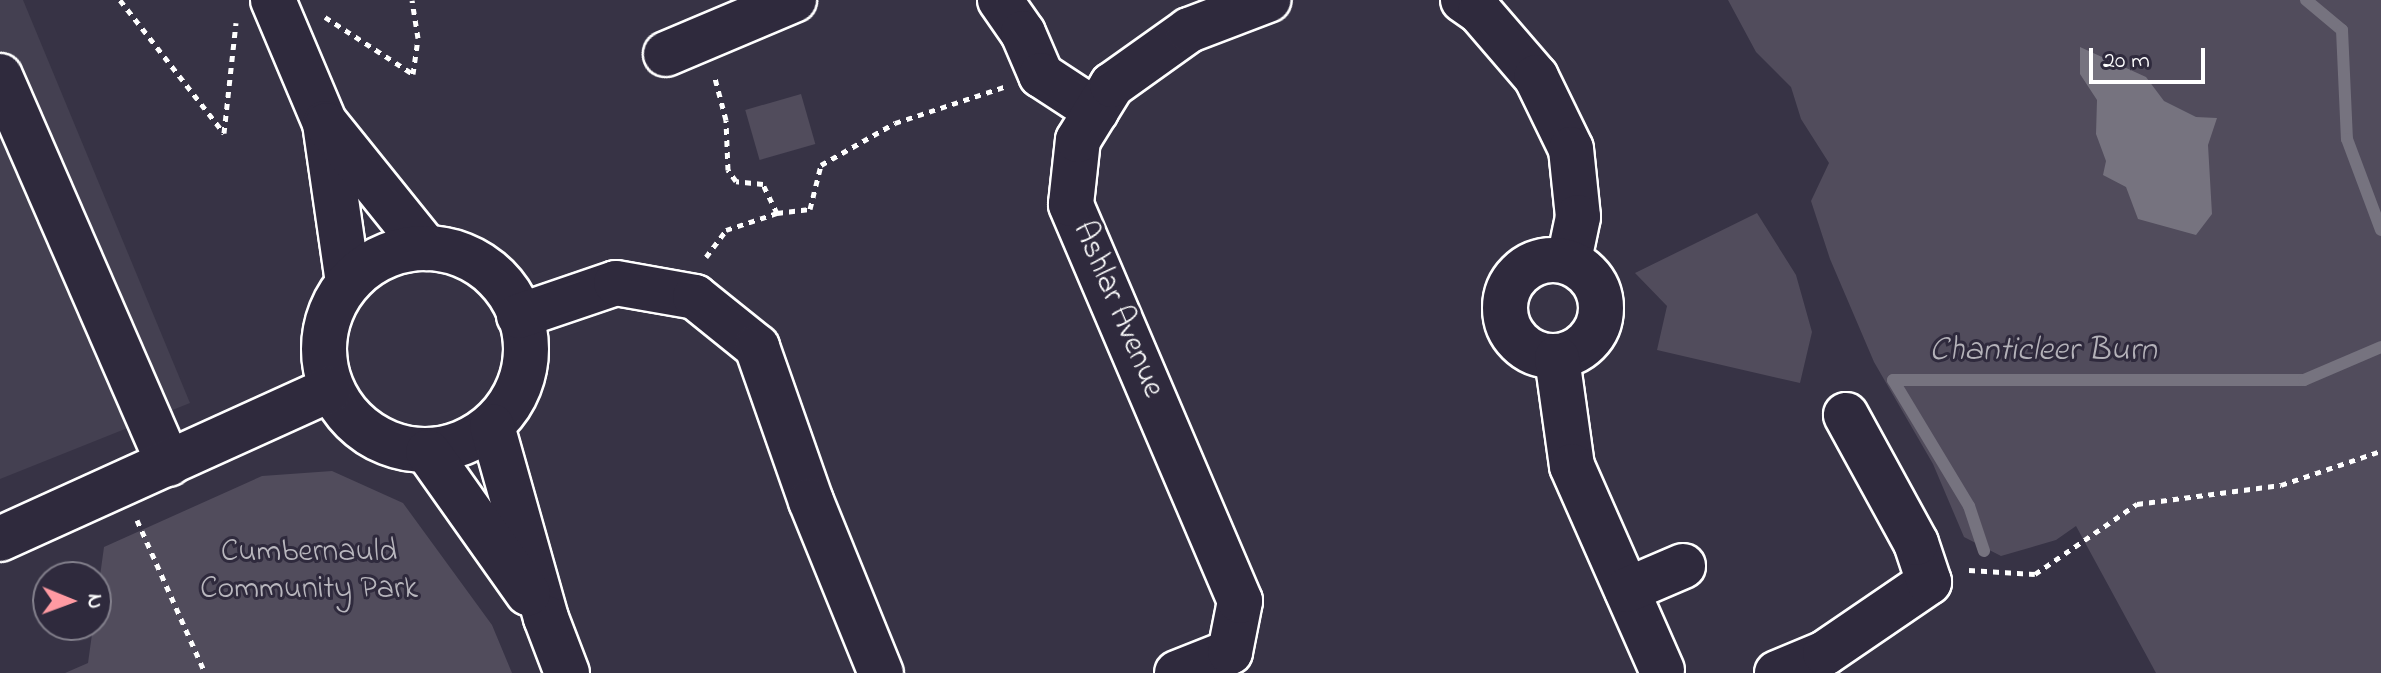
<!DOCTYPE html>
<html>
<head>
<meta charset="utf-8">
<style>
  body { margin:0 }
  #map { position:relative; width:2381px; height:673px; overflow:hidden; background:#373345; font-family:"Indie Flower",sans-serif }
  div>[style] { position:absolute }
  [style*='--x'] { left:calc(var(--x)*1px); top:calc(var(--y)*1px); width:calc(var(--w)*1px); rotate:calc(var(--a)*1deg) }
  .built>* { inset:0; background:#444051 }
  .green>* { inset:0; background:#514c5c; transform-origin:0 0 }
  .water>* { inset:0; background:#76737f }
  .stream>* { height:12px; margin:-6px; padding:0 6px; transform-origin:6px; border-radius:6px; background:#76737f }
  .path>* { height:5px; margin-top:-2.5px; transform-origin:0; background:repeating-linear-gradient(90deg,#fff 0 6px,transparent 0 12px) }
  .roads { filter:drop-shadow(2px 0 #fff) drop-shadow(-2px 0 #fff) drop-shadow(0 2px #fff) drop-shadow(0 -2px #fff) }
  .minor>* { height:44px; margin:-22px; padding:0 22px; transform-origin:22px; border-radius:22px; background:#2f2a3d }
  .minor>.ring { margin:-22px; padding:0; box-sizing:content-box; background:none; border:44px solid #2f2a3d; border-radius:50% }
  span { translate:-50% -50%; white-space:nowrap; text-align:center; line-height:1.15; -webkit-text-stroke:6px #2f2a3d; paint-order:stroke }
  .street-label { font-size:32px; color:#fff }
  .park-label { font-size:32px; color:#b9b7be }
  .water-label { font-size:34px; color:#b4b2b9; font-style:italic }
  .north { position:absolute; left:32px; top:561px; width:80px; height:80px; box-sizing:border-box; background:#2f2a3d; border:2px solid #827f8b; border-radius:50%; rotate:91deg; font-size:22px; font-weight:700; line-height:32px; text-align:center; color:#fff }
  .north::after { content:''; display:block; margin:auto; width:28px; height:36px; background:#ff9aa2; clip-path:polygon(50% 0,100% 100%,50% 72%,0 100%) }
  .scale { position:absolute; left:2089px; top:48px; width:116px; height:36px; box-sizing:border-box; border:4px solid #fff; border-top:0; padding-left:10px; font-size:24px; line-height:28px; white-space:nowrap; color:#fff; -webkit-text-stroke:6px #2f2a3d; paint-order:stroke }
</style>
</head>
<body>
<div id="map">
  <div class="built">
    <div style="clip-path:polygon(0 0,23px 0,190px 403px,0 479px)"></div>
  </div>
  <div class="green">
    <div style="clip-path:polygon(1728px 0,2381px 0,2381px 673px,2156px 673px,2076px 526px,2056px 540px,2001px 556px,1964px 537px,1933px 464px,1874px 362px,1830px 259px,1811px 201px,1829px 163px,1801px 119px,1791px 87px,1756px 52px)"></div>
    <div style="left:801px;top:94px;width:52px;height:58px;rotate:74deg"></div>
    <div style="clip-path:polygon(1757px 213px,1796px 275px,1812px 332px,1800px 383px,1657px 350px,1667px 306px,1635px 273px)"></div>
    <div style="clip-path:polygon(332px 471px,403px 503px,492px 625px,512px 673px,65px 673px,88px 663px,104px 547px,262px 476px)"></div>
  </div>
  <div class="water">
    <div style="clip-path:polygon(2080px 47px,2146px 77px,2164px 101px,2196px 117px,2217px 118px,2208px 145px,2212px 214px,2196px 235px,2138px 219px,2126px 187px,2103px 175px,2106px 161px,2096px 134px,2097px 100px,2080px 74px)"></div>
  </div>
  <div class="stream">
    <div style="--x:2306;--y:0;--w:47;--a:39.8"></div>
    <div style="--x:2342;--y:30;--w:109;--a:87.4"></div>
    <div style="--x:2347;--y:139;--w:97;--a:69.5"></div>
    <div style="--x:1984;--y:551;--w:47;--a:-108.4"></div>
    <div style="--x:1969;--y:506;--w:147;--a:-121.1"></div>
    <div style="--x:1893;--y:380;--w:411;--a:0"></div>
    <div style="--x:2304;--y:380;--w:84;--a:-23.2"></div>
  </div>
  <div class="path">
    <div style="--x:120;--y:0;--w:169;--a:52"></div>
    <div style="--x:224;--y:133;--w:111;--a:-83.8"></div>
    <div style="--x:325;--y:17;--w:105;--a:32.9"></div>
    <div style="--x:413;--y:74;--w:36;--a:-82"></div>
    <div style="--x:418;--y:38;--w:38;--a:-99"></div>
    <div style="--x:777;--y:213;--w:33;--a:-7"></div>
    <div style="--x:810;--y:209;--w:45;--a:-76"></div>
    <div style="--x:821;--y:165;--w:85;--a:-29.6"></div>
    <div style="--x:895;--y:123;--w:115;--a:-18.3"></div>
    <div style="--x:706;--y:257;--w:34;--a:-53"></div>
    <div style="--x:726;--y:230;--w:54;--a:-18.4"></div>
    <div style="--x:777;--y:213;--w:32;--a:-116"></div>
    <div style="--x:763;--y:184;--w:27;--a:-174"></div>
    <div style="--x:736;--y:181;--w:14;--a:-126"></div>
    <div style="--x:728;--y:170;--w:50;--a:-92.3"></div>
    <div style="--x:726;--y:120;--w:43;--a:-104.7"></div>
    <div style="--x:137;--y:520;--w:167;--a:66"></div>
    <div style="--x:1969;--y:570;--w:66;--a:3.5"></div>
    <div style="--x:2035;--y:574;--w:124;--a:-34.5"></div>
    <div style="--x:2137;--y:504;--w:145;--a:-7.5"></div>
    <div style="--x:2281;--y:485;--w:106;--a:-18.8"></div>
  </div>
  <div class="roads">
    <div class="minor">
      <div style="--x:273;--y:0;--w:134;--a:67.1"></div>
      <div style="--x:325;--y:123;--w:161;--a:81.8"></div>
      <div style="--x:1000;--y:0;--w:40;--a:55.1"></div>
      <div style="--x:1023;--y:33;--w:46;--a:66.8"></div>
      <div style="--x:1041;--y:75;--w:66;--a:33.2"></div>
      <div style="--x:1463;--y:0;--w:21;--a:35"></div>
      <div style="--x:1480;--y:12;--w:86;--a:49.3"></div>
      <div style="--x:1536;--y:77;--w:80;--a:64.1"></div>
      <div style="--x:1571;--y:149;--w:68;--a:84.1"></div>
      <div style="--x:1578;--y:217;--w:44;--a:101.8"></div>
      <div style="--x:666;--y:54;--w:139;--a:-22.9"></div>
      <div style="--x:0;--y:76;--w:423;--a:66.5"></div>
      <div style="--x:327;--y:125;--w:158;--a:51.2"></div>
      <div class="ring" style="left:324px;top:248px;width:158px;height:158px"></div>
      <div class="ring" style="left:1505px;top:260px;width:52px;height:52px"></div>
      <div style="--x:519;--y:316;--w:102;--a:-18.8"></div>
      <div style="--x:616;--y:283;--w:80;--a:10"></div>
      <div style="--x:695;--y:297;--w:80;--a:38.9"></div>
      <div style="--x:757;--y:347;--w:163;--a:70.7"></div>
      <div style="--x:811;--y:501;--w:186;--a:67.9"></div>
      <div style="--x:1557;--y:358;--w:109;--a:82.1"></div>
      <div style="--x:1572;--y:466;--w:223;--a:66.2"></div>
      <div style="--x:492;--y:426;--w:199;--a:74.3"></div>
      <div style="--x:546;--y:618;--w:59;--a:69.1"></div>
      <div style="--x:428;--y:452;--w:173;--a:54.7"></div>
      <div style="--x:0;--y:539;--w:362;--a:-24.4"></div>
      <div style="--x:1627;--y:590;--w:61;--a:-23.2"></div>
      <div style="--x:1177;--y:673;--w:57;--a:-21.6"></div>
      <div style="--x:1230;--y:652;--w:52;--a:-78.9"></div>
      <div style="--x:1240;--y:601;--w:431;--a:-113.1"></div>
      <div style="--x:1071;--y:204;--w:64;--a:-83.8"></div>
      <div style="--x:1078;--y:140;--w:65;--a:-58.3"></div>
      <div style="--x:1112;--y:85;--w:95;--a:-35.5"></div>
      <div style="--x:1189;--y:30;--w:85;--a:-20.8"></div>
      <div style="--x:1777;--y:673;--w:52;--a:-22.6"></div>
      <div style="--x:1825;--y:653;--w:126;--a:-34.3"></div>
      <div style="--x:1929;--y:582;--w:41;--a:-108.4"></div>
      <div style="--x:1916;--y:543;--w:146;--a:-118.7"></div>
    </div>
  </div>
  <div class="street-label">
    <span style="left:1117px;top:310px;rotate:67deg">Ashlar Avenue</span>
  </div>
  <div class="park-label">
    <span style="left:309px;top:572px">Cumbernauld<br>Community Park</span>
  </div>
  <div class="water-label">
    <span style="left:2043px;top:352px">Chanticleer Burn</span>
  </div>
  <div class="north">N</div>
  <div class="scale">20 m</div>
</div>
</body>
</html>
